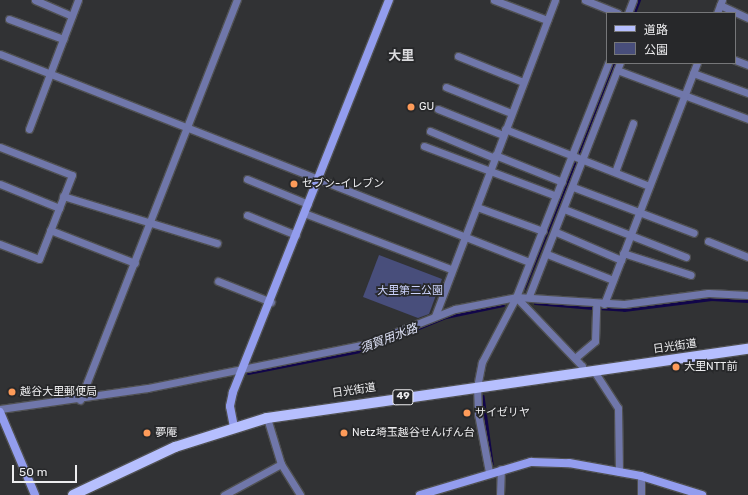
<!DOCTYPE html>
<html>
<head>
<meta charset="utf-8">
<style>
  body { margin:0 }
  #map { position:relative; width:748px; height:495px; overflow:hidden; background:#313234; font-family:Rubik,"Noto Sans JP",sans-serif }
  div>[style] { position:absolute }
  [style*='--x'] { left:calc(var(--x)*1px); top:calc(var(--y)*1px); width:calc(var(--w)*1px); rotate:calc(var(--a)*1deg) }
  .green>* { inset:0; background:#484e7b }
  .stream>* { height:2.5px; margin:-1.25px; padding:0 1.25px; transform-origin:1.25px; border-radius:1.25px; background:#11054a }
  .roads { filter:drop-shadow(1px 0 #4f5052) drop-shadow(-1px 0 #4f5052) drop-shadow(0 1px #4f5052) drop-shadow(0 -1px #4f5052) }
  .street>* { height:7px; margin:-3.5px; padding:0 3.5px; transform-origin:3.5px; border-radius:3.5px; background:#7077aa }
  .secondary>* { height:8px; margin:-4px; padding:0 4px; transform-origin:4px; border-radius:4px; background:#939dee }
  .primary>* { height:10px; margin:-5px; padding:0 5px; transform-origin:5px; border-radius:5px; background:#b6bffe }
  .dots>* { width:11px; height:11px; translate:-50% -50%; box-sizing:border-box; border:2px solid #27282a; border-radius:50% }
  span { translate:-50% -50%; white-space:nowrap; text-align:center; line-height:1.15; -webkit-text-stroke:3.5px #27282a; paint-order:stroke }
  .shield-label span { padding:1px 3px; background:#27282a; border:1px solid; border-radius:3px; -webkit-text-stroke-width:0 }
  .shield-label { font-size:10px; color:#ededef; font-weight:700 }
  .poi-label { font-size:11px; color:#ededef }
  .left { translate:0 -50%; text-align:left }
  .park-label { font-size:11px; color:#ccd3fc }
  .street-label { font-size:11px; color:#ededef }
  .water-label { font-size:12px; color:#dfe3f8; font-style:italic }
  .quarter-label { font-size:13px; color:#dadadd; font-weight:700 }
  .legend { position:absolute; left:606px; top:12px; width:130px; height:52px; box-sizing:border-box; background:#27282a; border:1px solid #767779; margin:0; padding:5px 7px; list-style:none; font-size:12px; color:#ededef }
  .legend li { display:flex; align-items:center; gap:8px; height:20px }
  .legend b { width:20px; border:1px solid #767779 }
  .scale { position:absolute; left:12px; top:465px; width:65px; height:18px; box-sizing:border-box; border:2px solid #ededef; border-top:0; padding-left:5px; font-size:12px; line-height:14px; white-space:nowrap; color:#ededef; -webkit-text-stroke:3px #27282a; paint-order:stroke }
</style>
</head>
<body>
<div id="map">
  <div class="green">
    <div style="clip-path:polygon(379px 255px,442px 279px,429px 314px,418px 318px,363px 297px)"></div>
  </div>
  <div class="stream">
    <div style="--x:634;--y:13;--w:14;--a:-69"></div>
    <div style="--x:524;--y:288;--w:243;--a:-68"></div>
    <div style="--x:535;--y:303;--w:58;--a:4.9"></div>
    <div style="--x:598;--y:308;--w:26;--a:4"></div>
    <div style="--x:624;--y:310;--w:88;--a:-7.2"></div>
    <div style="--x:711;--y:299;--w:37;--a:3"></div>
    <div style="--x:248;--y:373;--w:119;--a:-11.1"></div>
    <div style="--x:365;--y:350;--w:87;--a:-22.2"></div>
    <div style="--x:446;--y:317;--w:58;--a:-11.9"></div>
    <div style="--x:483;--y:396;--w:68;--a:82.3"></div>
  </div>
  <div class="roads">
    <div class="street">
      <div style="--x:35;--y:0;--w:40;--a:23.4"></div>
      <div style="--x:494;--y:0;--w:57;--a:20.7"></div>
      <div style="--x:585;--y:0;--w:35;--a:22"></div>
      <div style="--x:720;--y:5;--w:31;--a:25"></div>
      <div style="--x:628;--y:13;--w:14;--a:-69"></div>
      <div style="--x:717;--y:13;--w:14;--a:-69"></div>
      <div style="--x:9;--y:19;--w:58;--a:20.3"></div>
      <div style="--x:0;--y:54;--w:568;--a:21.46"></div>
      <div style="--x:458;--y:56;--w:70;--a:21.8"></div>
      <div style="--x:735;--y:60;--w:14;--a:21"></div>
      <div style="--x:617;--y:70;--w:140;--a:20.5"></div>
      <div style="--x:693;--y:73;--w:59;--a:20"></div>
      <div style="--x:446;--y:87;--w:70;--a:21.8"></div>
      <div style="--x:438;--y:109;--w:70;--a:21.8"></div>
      <div style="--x:29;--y:129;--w:138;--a:-69.2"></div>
      <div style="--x:505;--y:129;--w:155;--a:21.6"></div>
      <div style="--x:430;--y:131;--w:70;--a:22.6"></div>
      <div style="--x:424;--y:146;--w:141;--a:20.7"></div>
      <div style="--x:0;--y:147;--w:77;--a:21.3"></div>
      <div style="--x:72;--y:175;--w:90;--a:111.4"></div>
      <div style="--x:39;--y:259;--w:42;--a:-159"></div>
      <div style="--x:495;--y:155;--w:72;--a:21.9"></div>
      <div style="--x:615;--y:172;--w:52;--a:-69.8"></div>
      <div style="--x:247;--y:179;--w:66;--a:22.3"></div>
      <div style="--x:0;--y:184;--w:64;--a:22.1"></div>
      <div style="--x:573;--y:187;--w:129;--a:20.8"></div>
      <div style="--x:63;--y:196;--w:161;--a:17"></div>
      <div style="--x:477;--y:207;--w:70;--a:20"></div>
      <div style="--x:564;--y:209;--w:131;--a:21.5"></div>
      <div style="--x:304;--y:213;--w:157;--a:20.9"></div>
      <div style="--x:247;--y:215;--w:53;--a:22.2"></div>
      <div style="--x:50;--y:230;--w:91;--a:21.2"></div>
      <div style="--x:556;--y:232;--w:71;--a:23.3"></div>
      <div style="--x:708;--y:241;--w:43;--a:21.8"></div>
      <div style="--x:623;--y:253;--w:71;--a:17.9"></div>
      <div style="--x:547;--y:254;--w:71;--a:21.5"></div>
      <div style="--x:218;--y:281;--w:57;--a:21.6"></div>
      <div style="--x:529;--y:296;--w:250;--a:-68.7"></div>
      <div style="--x:516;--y:297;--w:108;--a:3.7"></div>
      <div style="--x:624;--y:304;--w:85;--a:-7.5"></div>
      <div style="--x:708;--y:293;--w:40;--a:2.9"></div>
      <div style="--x:604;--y:304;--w:258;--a:-68.9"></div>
      <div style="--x:435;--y:316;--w:338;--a:-69.2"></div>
      <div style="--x:575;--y:358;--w:26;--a:-40"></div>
      <div style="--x:595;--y:341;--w:38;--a:-88"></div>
      <div style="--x:594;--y:371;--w:44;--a:57"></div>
      <div style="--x:618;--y:408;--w:64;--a:89.1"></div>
      <div style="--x:80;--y:400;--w:430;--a:-68.6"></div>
      <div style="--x:0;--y:409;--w:149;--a:-8.1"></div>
      <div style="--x:148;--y:388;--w:222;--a:-11.4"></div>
      <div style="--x:366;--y:344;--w:96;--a:-21.5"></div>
      <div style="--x:455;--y:309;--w:62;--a:-11.1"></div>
      <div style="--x:516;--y:297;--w:95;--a:46.3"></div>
      <div style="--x:582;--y:366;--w:6;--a:81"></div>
      <div style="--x:267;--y:418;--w:48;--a:73.1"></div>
      <div style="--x:281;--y:464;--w:36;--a:58"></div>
      <div style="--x:489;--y:472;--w:59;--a:-100.7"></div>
      <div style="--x:478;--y:414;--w:27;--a:-92"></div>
      <div style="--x:477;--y:387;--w:25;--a:-79"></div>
      <div style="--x:482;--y:362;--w:73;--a:-62.4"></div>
      <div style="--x:516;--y:297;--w:251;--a:-68.5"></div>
      <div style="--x:224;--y:495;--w:65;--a:-28.5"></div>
      <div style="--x:500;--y:495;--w:26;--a:-88"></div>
      <div style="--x:641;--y:495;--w:19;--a:-90"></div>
    </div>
    <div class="secondary">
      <div style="--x:0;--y:412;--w:90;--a:67.1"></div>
      <div style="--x:234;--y:427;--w:21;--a:-101"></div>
      <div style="--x:230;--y:406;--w:14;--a:-78"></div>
      <div style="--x:233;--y:392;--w:422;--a:-68.3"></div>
      <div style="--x:420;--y:495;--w:116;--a:-16.6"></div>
      <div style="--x:531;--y:462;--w:38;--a:2"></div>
      <div style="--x:569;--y:463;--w:73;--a:10.2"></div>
      <div style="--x:641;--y:476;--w:64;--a:17.3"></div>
    </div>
    <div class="primary">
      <div style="--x:73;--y:495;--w:113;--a:-25.2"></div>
      <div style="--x:175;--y:447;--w:96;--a:-17.5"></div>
      <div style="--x:267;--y:418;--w:486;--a:-8.2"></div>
    </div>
  </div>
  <div class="dots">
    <div style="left:411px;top:107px;background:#fe9b59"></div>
    <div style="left:294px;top:184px;background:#fe9b59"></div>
    <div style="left:676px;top:367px;background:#fe9b59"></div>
    <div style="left:12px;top:392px;background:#fe9b59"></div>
    <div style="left:467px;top:413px;background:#fe9b59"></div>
    <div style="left:147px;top:433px;background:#fe9b59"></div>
    <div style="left:344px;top:433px;background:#fe9b59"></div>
  </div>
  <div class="shield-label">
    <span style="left:403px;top:397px">49</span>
  </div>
  <div class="poi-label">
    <span class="left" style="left:419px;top:107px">GU</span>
    <span class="left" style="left:302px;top:184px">セブン-イレブン</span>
    <span class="left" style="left:684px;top:367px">大里NTT前</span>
    <span class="left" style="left:20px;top:392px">越谷大里郵便局</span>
    <span class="left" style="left:475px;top:413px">サイゼリヤ</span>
    <span class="left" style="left:155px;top:433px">夢庵</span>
    <span class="left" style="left:352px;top:433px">Netz埼玉越谷せんげん台</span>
  </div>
  <div class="park-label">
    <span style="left:410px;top:291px">大里第二公園</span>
  </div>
  <div class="street-label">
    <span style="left:675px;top:347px;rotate:-8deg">日光街道</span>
    <span style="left:354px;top:391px;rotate:-8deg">日光街道</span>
  </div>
  <div class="water-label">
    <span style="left:389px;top:339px;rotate:-21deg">須賀用水路</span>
  </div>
  <div class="quarter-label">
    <span style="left:401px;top:56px">大里</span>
  </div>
  <ul class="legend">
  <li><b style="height:5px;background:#b6bffe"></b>道路</li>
  <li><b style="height:11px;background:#484e7b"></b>公園</li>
  </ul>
  <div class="scale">50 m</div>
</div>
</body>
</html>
